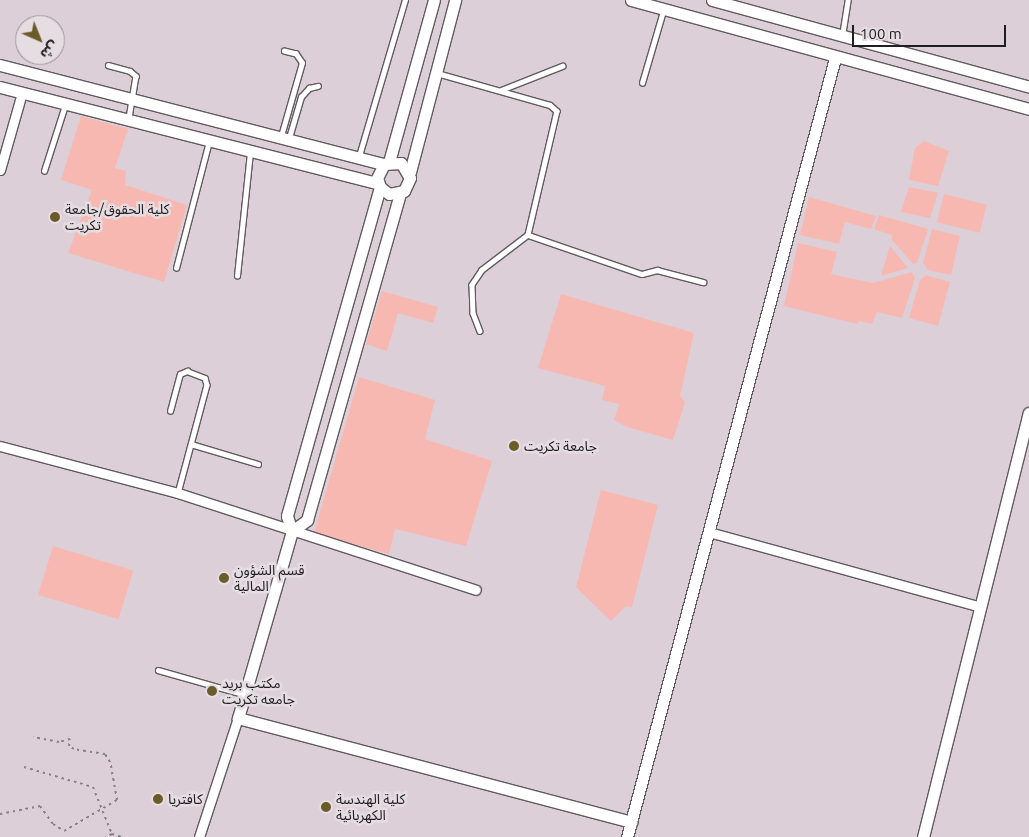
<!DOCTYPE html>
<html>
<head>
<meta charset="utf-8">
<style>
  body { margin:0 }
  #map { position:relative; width:1029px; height:837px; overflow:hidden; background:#e5dde2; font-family:Ubuntu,"Noto Sans Arabic",sans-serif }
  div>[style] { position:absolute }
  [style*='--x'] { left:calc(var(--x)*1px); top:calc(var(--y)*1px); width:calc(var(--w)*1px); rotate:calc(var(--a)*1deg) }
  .built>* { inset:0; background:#ddcfd8 }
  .green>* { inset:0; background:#f7b8b1; transform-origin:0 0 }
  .path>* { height:2px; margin-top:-1px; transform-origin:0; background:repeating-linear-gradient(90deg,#868184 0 2.5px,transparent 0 6.5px) }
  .roads { filter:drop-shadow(1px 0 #615b5f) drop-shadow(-1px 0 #615b5f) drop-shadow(0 1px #615b5f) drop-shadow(0 -1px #615b5f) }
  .lane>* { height:4.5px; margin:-2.25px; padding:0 2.25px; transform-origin:2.25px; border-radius:2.25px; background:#fff }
  .street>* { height:9px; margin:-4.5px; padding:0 4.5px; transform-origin:4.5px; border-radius:4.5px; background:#fff }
  .secondary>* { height:11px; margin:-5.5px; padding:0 5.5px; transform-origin:5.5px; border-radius:5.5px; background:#fff }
  .dots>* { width:14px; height:14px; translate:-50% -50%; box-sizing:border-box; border:2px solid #e5dde2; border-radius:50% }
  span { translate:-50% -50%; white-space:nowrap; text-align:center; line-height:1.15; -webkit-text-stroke:5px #e5dde2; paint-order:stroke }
  .poi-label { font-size:14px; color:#201d1f }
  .left { translate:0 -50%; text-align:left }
  .north { position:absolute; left:15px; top:15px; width:50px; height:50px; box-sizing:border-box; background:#e5dde2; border:1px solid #969094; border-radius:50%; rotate:136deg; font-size:14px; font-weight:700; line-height:20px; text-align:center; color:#201d1f }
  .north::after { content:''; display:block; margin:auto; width:18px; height:22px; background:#695c29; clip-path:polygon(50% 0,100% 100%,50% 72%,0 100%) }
  .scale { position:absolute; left:852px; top:25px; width:154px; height:22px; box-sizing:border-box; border:2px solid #201d1f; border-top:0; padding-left:6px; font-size:15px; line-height:18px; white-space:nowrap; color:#201d1f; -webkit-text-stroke:4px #e5dde2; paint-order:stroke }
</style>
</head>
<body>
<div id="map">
  <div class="built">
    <div style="clip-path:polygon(evenodd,0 0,1029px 0,1029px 837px,0 837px,0 0,25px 25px,55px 25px,55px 55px,25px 55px,25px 25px)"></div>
  </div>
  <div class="green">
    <div style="clip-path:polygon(81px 116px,128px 129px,115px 168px,126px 171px,125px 185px,187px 205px,164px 282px,68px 253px,92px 190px,61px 180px)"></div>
    <div style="clip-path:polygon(924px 141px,949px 151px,938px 186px,909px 180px,915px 148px)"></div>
    <div style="clip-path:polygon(909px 187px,938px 193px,930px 218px,901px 212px)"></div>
    <div style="left:944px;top:194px;width:44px;height:29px;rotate:14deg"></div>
    <div style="clip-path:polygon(809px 197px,876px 216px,871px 229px,845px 222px,839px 244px,800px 235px)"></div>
    <div style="clip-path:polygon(879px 215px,928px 229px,917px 263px,913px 264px,892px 240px,892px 235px,874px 229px)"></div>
    <div style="clip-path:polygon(932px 229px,960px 236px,951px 275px,928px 270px,923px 263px)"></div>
    <div style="clip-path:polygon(798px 243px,837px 252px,831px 274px,873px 283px,912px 272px,915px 278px,902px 318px,877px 312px,872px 324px,859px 321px,857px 324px,784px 306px)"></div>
    <div style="clip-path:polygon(890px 246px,908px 268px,881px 276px)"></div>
    <div style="clip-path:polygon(926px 275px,950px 282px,938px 326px,909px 318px,920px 280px)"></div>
    <div style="clip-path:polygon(382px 291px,438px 307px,433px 323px,398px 313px,387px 351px,366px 344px)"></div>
    <div style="clip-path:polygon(561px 294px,694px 333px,680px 396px,685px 402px,673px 440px,627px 427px,614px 420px,619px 404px,602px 400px,605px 386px,538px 368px)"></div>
    <div style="clip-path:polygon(359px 377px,435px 400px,425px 439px,492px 461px,466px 546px,395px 529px,389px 554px,314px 533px)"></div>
    <div style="clip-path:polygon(601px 490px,658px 505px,632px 607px,626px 606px,611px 621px,576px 587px)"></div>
    <div style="left:53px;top:546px;width:84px;height:51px;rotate:17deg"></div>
  </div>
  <div class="path">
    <div style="--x:24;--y:767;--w:72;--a:16.2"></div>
    <div style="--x:93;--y:787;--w:51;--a:68"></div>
    <div style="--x:112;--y:834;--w:7;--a:153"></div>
    <div style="--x:0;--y:814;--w:41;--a:-11.3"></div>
    <div style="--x:40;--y:806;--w:22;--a:54"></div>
    <div style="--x:53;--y:824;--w:13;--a:32"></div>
    <div style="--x:64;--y:831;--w:61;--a:-30.3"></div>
    <div style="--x:117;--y:800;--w:39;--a:-100"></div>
    <div style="--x:110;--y:762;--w:9;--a:-122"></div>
    <div style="--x:105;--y:754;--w:31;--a:-171"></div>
    <div style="--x:74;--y:749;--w:6;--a:-149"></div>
    <div style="--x:69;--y:746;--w:7;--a:-82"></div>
    <div style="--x:70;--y:739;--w:11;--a:165"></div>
    <div style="--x:59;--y:742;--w:26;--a:-169"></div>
    <div style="--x:112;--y:834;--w:10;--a:17"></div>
  </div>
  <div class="roads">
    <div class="lane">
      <div style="--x:842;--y:36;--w:36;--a:-81"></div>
      <div style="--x:108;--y:65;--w:23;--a:15"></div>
      <div style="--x:130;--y:71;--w:8;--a:40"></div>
      <div style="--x:136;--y:76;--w:43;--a:99.5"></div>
      <div style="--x:437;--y:73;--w:117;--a:15.8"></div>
      <div style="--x:550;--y:105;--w:9;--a:41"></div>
      <div style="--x:557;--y:111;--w:127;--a:103.2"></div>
      <div style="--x:528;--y:235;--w:58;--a:142.7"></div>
      <div style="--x:482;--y:270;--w:18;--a:124"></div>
      <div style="--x:472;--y:285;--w:28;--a:88"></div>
      <div style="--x:473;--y:313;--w:19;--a:69"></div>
      <div style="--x:642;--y:83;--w:75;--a:-73.7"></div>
      <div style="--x:501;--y:90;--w:66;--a:-21.5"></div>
      <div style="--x:281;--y:136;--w:76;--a:-74"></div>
      <div style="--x:302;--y:63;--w:11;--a:-124"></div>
      <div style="--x:296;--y:54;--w:12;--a:-166"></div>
      <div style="--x:289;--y:138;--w:43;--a:-73.7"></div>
      <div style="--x:301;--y:97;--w:12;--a:-48"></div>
      <div style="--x:309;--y:88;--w:9;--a:-13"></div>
      <div style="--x:359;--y:156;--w:163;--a:-73.6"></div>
      <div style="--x:44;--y:171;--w:69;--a:-72.3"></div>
      <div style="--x:528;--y:235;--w:120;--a:18.9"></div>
      <div style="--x:642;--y:274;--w:16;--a:-15"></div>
      <div style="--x:657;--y:270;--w:48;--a:14.6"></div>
      <div style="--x:176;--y:268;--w:131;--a:-75.4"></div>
      <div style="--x:237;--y:276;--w:125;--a:-84"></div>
      <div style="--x:170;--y:411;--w:38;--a:-75"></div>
      <div style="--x:180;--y:374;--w:8;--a:-23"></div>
      <div style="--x:187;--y:371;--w:19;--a:21"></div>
      <div style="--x:205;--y:378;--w:7;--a:74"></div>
      <div style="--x:207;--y:385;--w:112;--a:105"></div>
      <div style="--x:191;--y:444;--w:70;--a:16.6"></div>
      <div style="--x:158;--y:670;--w:88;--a:15.8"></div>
    </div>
    <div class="street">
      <div style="--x:0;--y:170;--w:80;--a:-74.1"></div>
      <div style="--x:0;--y:446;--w:184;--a:14.8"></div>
      <div style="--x:178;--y:493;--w:313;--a:18"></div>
      <div style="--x:709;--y:532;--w:282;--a:15.4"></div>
      <div style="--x:199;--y:837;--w:125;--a:-71.9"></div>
    </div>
    <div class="secondary">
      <div style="--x:631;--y:0;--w:413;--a:15.3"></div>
      <div style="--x:712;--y:0;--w:329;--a:15.3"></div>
      <div style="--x:0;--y:65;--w:397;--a:14.5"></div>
      <div style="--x:384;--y:164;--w:17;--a:-3"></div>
      <div style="--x:401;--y:163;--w:17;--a:59"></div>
      <div style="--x:410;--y:178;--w:14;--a:115"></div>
      <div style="--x:404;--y:191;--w:15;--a:169"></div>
      <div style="--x:389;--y:194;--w:11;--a:-142"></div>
      <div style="--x:380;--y:187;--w:9;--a:-108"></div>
      <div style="--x:377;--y:178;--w:16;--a:-63"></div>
      <div style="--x:0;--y:87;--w:390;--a:14.3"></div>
      <div style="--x:389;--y:162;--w:168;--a:-74.5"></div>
      <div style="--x:410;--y:172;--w:178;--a:-75.3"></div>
      <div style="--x:380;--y:187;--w:342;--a:105.8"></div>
      <div style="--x:287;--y:516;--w:16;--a:72"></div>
      <div style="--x:292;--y:531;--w:19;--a:-36"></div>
      <div style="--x:307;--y:520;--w:340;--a:-74.1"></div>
      <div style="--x:292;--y:531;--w:195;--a:106.1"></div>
      <div style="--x:238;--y:718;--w:407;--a:14.8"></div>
      <div style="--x:627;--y:837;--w:806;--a:-75.05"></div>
      <div style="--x:923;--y:837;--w:437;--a:-76"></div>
    </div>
  </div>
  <div class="dots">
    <div style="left:55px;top:217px;background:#695c29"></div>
    <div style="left:514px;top:446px;background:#695c29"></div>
    <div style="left:224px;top:578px;background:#695c29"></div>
    <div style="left:212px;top:691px;background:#695c29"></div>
    <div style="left:158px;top:799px;background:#695c29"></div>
    <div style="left:326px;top:807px;background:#695c29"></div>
  </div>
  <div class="poi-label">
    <span class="left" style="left:65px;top:217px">كلية الحقوق/جامعة<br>تكريت</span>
    <span class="left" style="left:524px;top:446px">جامعة تكريت</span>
    <span class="left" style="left:234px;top:578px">قسم الشؤون<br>المالية</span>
    <span class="left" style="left:222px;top:691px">مكتب بريد<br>جامعه تكريت</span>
    <span class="left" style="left:168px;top:799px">كافتريا</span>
    <span class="left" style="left:336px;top:807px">كلية الهندسة<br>الكهربائية</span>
  </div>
  <div class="north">ش</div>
  <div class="scale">100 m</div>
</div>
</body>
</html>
